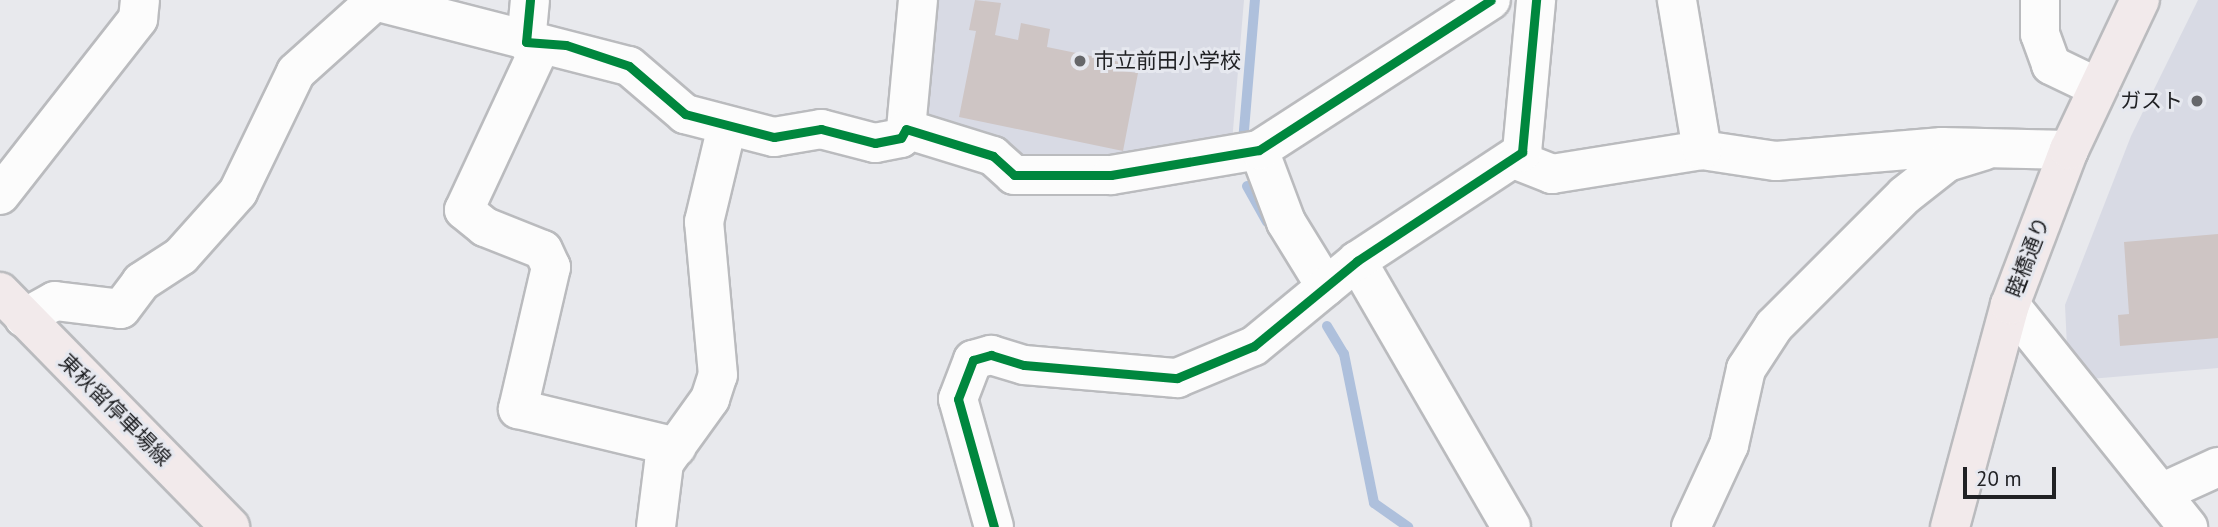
<!DOCTYPE html>
<html>
<head>
<meta charset="utf-8">
<style>
  body { margin:0 }
  #map { position:relative; width:2218px; height:527px; overflow:hidden; background:#e8e9ed; font-family:"PT Sans","Noto Sans JP",sans-serif }
  div>[style] { position:absolute }
  [style*='--x'] { left:calc(var(--x)*1px); top:calc(var(--y)*1px); width:calc(var(--w)*1px); rotate:calc(var(--a)*1deg) }
  .built>* { inset:0; background:#d8dae4 }
  .stream>* { height:10px; margin:-5px; padding:0 5px; transform-origin:5px; border-radius:5px; background:#aec0dc }
  .building>* { inset:0; background:#cec5c4 }
  .roads { filter:drop-shadow(2px 0 #babbbe) drop-shadow(-2px 0 #babbbe) drop-shadow(0 2px #babbbe) drop-shadow(0 -2px #babbbe) }
  .minor>* { height:38px; margin:-19px; padding:0 19px; transform-origin:19px; border-radius:19px; background:#fcfcfc }
  .major>* { height:38px; margin:-19px; padding:0 19px; transform-origin:19px; border-radius:19px; background:#f2eaeb }
  .cycleway>* { height:9px; margin:-4.5px; padding:0 4.5px; transform-origin:4.5px; border-radius:4.5px; background:#00873e }
  .dots>* { width:19px; height:19px; translate:-50% -50%; box-sizing:border-box; border:4px solid #e6e8ef; border-radius:50% }
  span { translate:-50% -50%; white-space:nowrap; text-align:center; line-height:1.15; -webkit-text-stroke:6px #e6e8ef; paint-order:stroke }
  .poi-label { font-size:21px; color:#202124 }
  .left { translate:0 -50%; text-align:left }
  .right { translate:-100% -50%; text-align:right }
  .street-label { font-size:21px; color:#202124 }
  .scale { position:absolute; left:1963px; top:467px; width:93px; height:32px; box-sizing:border-box; border:4px solid #202124; border-top:0; padding-left:9px; font-size:21px; line-height:24px; white-space:nowrap; color:#202124; -webkit-text-stroke:5px #e6e8ef; paint-order:stroke }
</style>
</head>
<body>
<div id="map">
  <div class="built">
    <div style="clip-path:polygon(928px 0,1244px 0,1232px 142px,1107px 162px,1017px 163px,916px 121px)"></div>
    <div style="clip-path:polygon(2198px 0,2218px 0,2218px 368px,2090px 379px,2067px 347px,2065px 305px,2131px 136px)"></div>
  </div>
  <div class="stream">
    <div style="--x:1243;--y:142;--w:143;--a:-85.2"></div>
    <div style="--x:1247;--y:186;--w:41;--a:60.9"></div>
    <div style="--x:1327;--y:326;--w:33;--a:59"></div>
    <div style="--x:1344;--y:354;--w:152;--a:78.6"></div>
    <div style="--x:1374;--y:503;--w:42;--a:35.2"></div>
  </div>
  <div class="building">
    <div style="clip-path:polygon(975px 0,1001px 3px,995px 35px,1018px 40px,1021px 23px,1050px 29px,1047px 47px,1125px 63px,1123px 71px,1138px 73px,1123px 151px,959px 117px,976px 31px,969px 30px)"></div>
    <div style="clip-path:polygon(2218px 234px,2218px 338px,2120px 346px,2118px 315px,2129px 314px,2124px 242px)"></div>
  </div>
  <div class="roads">
    <div class="minor">
      <div style="--x:2040;--y:0;--w:34;--a:90"></div>
      <div style="--x:2040;--y:34;--w:33;--a:70"></div>
      <div style="--x:2051;--y:65;--w:51;--a:25.6"></div>
      <div style="--x:526;--y:42;--w:42;--a:-84.6"></div>
      <div style="--x:541;--y:45;--w:182;--a:115"></div>
      <div style="--x:464;--y:210;--w:27;--a:39"></div>
      <div style="--x:485;--y:227;--w:62;--a:21.6"></div>
      <div style="--x:543;--y:250;--w:19;--a:65"></div>
      <div style="--x:551;--y:267;--w:146;--a:103.1"></div>
      <div style="--x:518;--y:409;--w:163;--a:13.5"></div>
      <div style="--x:906;--y:129;--w:130;--a:-84.7"></div>
      <div style="--x:1259;--y:150;--w:77;--a:69.4"></div>
      <div style="--x:1286;--y:222;--w:76;--a:58.4"></div>
      <div style="--x:1702;--y:150;--w:75;--a:8.5"></div>
      <div style="--x:1776;--y:161;--w:167;--a:-4.8"></div>
      <div style="--x:1942;--y:147;--w:127;--a:1.4"></div>
      <div style="--x:1514;--y:159;--w:41;--a:21.5"></div>
      <div style="--x:1552;--y:174;--w:152;--a:-9.1"></div>
      <div style="--x:1702;--y:150;--w:152;--a:-99.5"></div>
      <div style="--x:0;--y:195;--w:224;--a:-51.9"></div>
      <div style="--x:138;--y:19;--w:19;--a:-84"></div>
      <div style="--x:1357;--y:261;--w:307;--a:59.9"></div>
      <div style="--x:2010;--y:305;--w:285;--a:51.3"></div>
      <div style="--x:24;--y:318;--w:35;--a:-29"></div>
      <div style="--x:55;--y:301;--w:66;--a:6.9"></div>
      <div style="--x:121;--y:309;--w:34;--a:-53"></div>
      <div style="--x:141;--y:282;--w:48;--a:-33"></div>
      <div style="--x:181;--y:256;--w:86;--a:-48.3"></div>
      <div style="--x:238;--y:192;--w:133;--a:-64.2"></div>
      <div style="--x:296;--y:72;--w:106;--a:-41.9"></div>
      <div style="--x:375;--y:1;--w:262;--a:14.4"></div>
      <div style="--x:629;--y:66;--w:74;--a:40.6"></div>
      <div style="--x:685;--y:114;--w:92;--a:14.5"></div>
      <div style="--x:774;--y:137;--w:48;--a:-9.7"></div>
      <div style="--x:821;--y:129;--w:56;--a:14.5"></div>
      <div style="--x:875;--y:143;--w:26;--a:-11"></div>
      <div style="--x:901;--y:138;--w:10;--a:-61"></div>
      <div style="--x:906;--y:129;--w:91;--a:17.2"></div>
      <div style="--x:993;--y:156;--w:28;--a:42"></div>
      <div style="--x:1014;--y:175;--w:97;--a:0"></div>
      <div style="--x:1111;--y:175;--w:150;--a:-9.6"></div>
      <div style="--x:1259;--y:150;--w:276;--a:-32.9"></div>
      <div style="--x:2161;--y:493;--w:63;--a:-24.5"></div>
      <div style="--x:656;--y:527;--w:64;--a:-82.9"></div>
      <div style="--x:664;--y:463;--w:79;--a:-54.3"></div>
      <div style="--x:710;--y:399;--w:25;--a:-72"></div>
      <div style="--x:718;--y:375;--w:154;--a:-95.2"></div>
      <div style="--x:704;--y:222;--w:99;--a:-76.5"></div>
      <div style="--x:994;--y:527;--w:133;--a:-105.7"></div>
      <div style="--x:958;--y:399;--w:42;--a:-69"></div>
      <div style="--x:973;--y:360;--w:19;--a:-16"></div>
      <div style="--x:991;--y:355;--w:34;--a:17"></div>
      <div style="--x:1024;--y:365;--w:154;--a:4.9"></div>
      <div style="--x:1177;--y:378;--w:83;--a:-22.6"></div>
      <div style="--x:1254;--y:346;--w:134;--a:-39.5"></div>
      <div style="--x:1357;--y:261;--w:198;--a:-33.4"></div>
      <div style="--x:1522;--y:152;--w:153;--a:-84.7"></div>
      <div style="--x:1691;--y:527;--w:90;--a:-65.1"></div>
      <div style="--x:1729;--y:445;--w:78;--a:-77.4"></div>
      <div style="--x:1746;--y:369;--w:51;--a:-56.9"></div>
      <div style="--x:1774;--y:326;--w:185;--a:-45"></div>
      <div style="--x:1905;--y:195;--w:53;--a:-38.2"></div>
      <div style="--x:1947;--y:162;--w:39;--a:-17"></div>
    </div>
    <div class="major">
      <div style="--x:0;--y:292;--w:329;--a:45.6"></div>
      <div style="--x:1950;--y:527;--w:230;--a:-74.9"></div>
      <div style="--x:2010;--y:305;--w:166;--a:-69.2"></div>
      <div style="--x:2069;--y:150;--w:166;--a:-64.7"></div>
    </div>
  </div>
  <div class="cycleway">
    <div style="--x:530;--y:0;--w:42;--a:95.4"></div>
    <div style="--x:526;--y:42;--w:40;--a:4.3"></div>
    <div style="--x:566;--y:45;--w:66;--a:18.4"></div>
    <div style="--x:629;--y:66;--w:74;--a:40.6"></div>
    <div style="--x:685;--y:114;--w:92;--a:14.5"></div>
    <div style="--x:774;--y:137;--w:48;--a:-9.7"></div>
    <div style="--x:821;--y:129;--w:56;--a:14.5"></div>
    <div style="--x:875;--y:143;--w:26;--a:-11"></div>
    <div style="--x:901;--y:138;--w:10;--a:-61"></div>
    <div style="--x:906;--y:129;--w:91;--a:17.2"></div>
    <div style="--x:993;--y:156;--w:28;--a:42"></div>
    <div style="--x:1014;--y:175;--w:97;--a:0"></div>
    <div style="--x:1111;--y:175;--w:150;--a:-9.6"></div>
    <div style="--x:1259;--y:150;--w:276;--a:-32.9"></div>
    <div style="--x:994;--y:527;--w:133;--a:-105.7"></div>
    <div style="--x:958;--y:399;--w:42;--a:-69"></div>
    <div style="--x:973;--y:360;--w:19;--a:-16"></div>
    <div style="--x:991;--y:355;--w:34;--a:17"></div>
    <div style="--x:1024;--y:365;--w:154;--a:4.9"></div>
    <div style="--x:1177;--y:378;--w:83;--a:-22.6"></div>
    <div style="--x:1254;--y:346;--w:134;--a:-39.5"></div>
    <div style="--x:1357;--y:261;--w:198;--a:-33.4"></div>
    <div style="--x:1522;--y:152;--w:153;--a:-84.7"></div>
  </div>
  <div class="dots">
    <div style="left:1080px;top:61px;background:#66676a"></div>
    <div style="left:2197px;top:101px;background:#66676a"></div>
  </div>
  <div class="poi-label">
    <span class="left" style="left:1094px;top:61px">市立前田小学校</span>
    <span class="right" style="left:2183px;top:101px">ガスト</span>
  </div>
  <div class="street-label">
    <span style="left:2028px;top:257px;rotate:-69deg">睦橋通り</span>
    <span style="left:115px;top:410px;rotate:45deg">東秋留停車場線</span>
  </div>
  <div class="scale">20 m</div>
</div>
</body>
</html>
